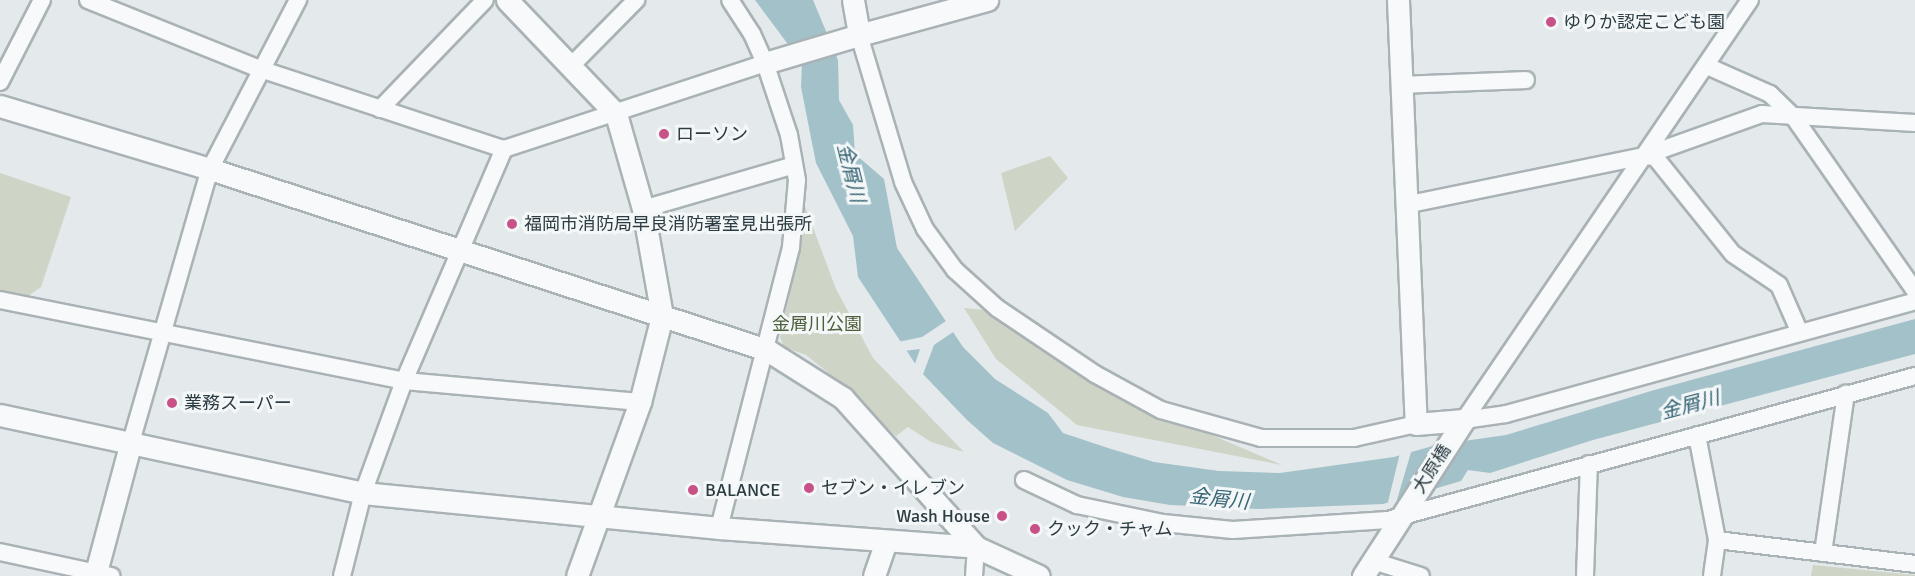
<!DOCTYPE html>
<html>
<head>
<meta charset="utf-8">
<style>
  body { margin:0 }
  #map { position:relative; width:1915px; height:576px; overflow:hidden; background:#e4e9eb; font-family:Signika,"Noto Sans JP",sans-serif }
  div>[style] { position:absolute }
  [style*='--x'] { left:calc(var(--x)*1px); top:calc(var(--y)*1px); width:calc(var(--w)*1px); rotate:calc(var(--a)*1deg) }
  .green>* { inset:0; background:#ced5c6 }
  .water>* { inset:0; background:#a2c1c9 }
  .pier>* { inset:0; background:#e4e9eb }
  .roads { filter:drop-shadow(2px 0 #a9b2b5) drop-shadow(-2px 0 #a9b2b5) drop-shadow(0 2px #a9b2b5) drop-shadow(0 -2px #a9b2b5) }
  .minor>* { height:16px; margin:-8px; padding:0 8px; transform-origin:8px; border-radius:8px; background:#f7f9fa }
  .tertiary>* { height:21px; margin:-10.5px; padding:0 10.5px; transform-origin:10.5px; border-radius:10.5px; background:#f7f9fa }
  .dots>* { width:16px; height:16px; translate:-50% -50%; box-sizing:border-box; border:3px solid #f4f7f8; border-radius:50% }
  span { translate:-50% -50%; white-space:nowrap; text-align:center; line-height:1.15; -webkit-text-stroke:6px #f4f7f8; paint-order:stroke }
  .poi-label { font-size:18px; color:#2c3c43 }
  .left { translate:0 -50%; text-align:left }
  .right { translate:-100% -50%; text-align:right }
  .park-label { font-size:18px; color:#4c5e3a }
  .street-label { font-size:18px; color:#2c3c43 }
  .water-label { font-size:20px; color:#386675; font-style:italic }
</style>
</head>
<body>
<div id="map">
  <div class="green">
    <div style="clip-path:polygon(1050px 156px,1068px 178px,1015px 231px,1001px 173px)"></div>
    <div style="clip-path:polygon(0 173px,71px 197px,41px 287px,28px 296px,0 290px)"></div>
    <div style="clip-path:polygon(802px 198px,836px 289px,873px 358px,964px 452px,931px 442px,908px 427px,896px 436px,826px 371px,806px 355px,784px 347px,780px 337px,802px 240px)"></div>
    <div style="clip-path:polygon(964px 308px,986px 310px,1095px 385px,1282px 465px,1077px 425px,996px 359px)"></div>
    <div style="clip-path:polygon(1813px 565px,1915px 575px,1915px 576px,1811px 576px)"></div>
  </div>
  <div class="water">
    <div style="clip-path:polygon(755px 0,813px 0,838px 60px,839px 100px,853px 125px,855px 154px,884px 179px,897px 248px,963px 347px,995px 379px,1048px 413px,1063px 433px,1108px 448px,1154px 462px,1219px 471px,1280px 473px,1394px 457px,1436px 445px,1506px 435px,1651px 391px,1915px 319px,1915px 354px,1593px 440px,1490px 473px,1468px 470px,1461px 481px,1383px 504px,1259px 509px,1170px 505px,1123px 497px,1067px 480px,993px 443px,967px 420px,920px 371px,858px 277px,853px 236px,816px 163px,801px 87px,802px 63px)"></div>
  </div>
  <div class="pier">
    <div style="clip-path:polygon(949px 319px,956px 330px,934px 345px,922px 377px,914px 367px,920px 349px,904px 351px,898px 342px,922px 337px)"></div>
    <div style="clip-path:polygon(1412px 449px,1396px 503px,1387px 506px,1400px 453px)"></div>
  </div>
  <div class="roads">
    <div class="minor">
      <div style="--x:88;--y:0;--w:185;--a:21.9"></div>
      <div style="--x:260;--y:69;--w:257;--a:18.2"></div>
      <div style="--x:859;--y:35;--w:153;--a:73.3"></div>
      <div style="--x:903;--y:182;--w:52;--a:64.9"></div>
      <div style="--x:925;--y:229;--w:51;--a:53.8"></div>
      <div style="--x:955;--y:270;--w:57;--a:42.1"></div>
      <div style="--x:997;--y:308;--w:118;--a:34"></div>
      <div style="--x:1095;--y:374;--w:75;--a:28.6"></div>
      <div style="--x:1161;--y:410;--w:104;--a:15.6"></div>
      <div style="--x:1261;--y:438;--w:93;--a:0"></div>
      <div style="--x:1354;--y:438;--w:64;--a:-12.7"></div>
      <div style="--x:571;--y:66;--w:93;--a:-45.4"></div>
      <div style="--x:1707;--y:66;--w:69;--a:24"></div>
      <div style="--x:1770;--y:94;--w:32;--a:44"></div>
      <div style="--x:1793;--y:116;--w:213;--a:55.1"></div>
      <div style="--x:0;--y:82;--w:92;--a:-62.9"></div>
      <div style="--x:1401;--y:85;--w:125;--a:-2.3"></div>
      <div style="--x:380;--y:109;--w:151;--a:-46.1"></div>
      <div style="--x:1644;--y:156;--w:11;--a:5"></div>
      <div style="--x:1655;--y:157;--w:124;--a:51.2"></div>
      <div style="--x:1733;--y:254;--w:55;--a:34"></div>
      <div style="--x:1779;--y:285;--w:52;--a:66.4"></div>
      <div style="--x:1405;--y:205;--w:244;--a:-11.6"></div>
      <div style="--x:1644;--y:156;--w:125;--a:-19.6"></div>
      <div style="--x:1762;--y:114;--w:153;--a:3.4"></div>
      <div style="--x:643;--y:209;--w:157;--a:-16.2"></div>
      <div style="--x:0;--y:300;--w:412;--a:11.3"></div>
      <div style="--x:404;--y:381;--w:237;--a:5.1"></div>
      <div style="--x:1464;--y:420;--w:508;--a:-55.75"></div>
      <div style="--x:1464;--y:420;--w:42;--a:-8.1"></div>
      <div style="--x:1506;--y:414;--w:424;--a:-15.4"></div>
      <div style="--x:1697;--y:435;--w:107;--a:79.2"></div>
      <div style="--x:1717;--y:540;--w:36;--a:98"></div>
      <div style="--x:131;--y:442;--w:284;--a:-73.9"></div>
      <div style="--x:210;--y:169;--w:191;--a:-62.5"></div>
      <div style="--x:1024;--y:480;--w:59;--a:25.3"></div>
      <div style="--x:1077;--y:505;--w:88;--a:11.8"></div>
      <div style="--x:1163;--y:523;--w:70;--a:5.7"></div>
      <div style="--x:1233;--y:530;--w:155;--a:-3.7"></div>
      <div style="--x:1388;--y:520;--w:546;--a:-15.28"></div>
      <div style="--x:719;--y:528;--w:290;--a:-75.6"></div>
      <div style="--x:791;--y:247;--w:67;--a:-84.9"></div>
      <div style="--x:797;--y:180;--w:46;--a:-100.1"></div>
      <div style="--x:789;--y:135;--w:76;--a:-108.4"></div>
      <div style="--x:765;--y:63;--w:32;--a:-114"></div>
      <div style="--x:752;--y:34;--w:40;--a:-122.9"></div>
      <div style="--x:1717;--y:540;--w:199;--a:6.9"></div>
      <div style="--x:0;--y:552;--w:114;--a:12.2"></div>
      <div style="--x:1823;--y:553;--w:161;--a:-81.8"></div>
      <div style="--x:1373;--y:561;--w:50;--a:17.4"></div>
      <div style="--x:342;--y:576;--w:86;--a:-75.8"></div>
      <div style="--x:363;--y:493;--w:119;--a:-69.9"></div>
      <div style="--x:404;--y:381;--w:253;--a:-66.7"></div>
      <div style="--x:504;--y:149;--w:275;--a:-18.2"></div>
      <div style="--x:974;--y:576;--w:29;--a:-86"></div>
      <div style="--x:1585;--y:576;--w:112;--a:-88"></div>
    </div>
    <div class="tertiary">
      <div style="--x:507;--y:0;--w:158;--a:46.3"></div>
      <div style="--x:616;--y:114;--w:99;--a:74.1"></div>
      <div style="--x:643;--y:209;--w:109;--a:79.9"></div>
      <div style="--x:662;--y:316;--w:89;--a:104.3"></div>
      <div style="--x:640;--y:402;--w:185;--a:109.9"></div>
      <div style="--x:853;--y:0;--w:36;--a:80"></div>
      <div style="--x:859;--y:35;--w:133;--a:-15.3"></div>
      <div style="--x:1398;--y:0;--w:424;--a:87.6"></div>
      <div style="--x:1416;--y:424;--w:48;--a:-4.8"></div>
      <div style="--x:765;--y:63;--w:98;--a:-16.6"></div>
      <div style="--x:0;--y:106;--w:219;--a:16.7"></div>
      <div style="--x:210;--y:169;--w:586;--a:18"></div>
      <div style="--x:767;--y:350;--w:90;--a:32.3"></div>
      <div style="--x:843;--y:398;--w:200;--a:48.2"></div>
      <div style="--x:0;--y:415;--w:371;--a:12.1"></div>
      <div style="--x:363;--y:493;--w:358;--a:5.6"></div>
      <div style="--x:719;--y:528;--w:258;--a:4.2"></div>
      <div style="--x:976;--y:547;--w:69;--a:24.7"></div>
      <div style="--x:95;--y:576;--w:139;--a:-75"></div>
      <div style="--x:874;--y:576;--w:37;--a:-71"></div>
      <div style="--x:1363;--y:576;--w:186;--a:-57.1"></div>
    </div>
  </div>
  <div class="dots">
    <div style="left:1551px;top:22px;background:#c85288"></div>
    <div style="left:664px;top:134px;background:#c85288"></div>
    <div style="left:512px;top:224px;background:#c85288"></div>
    <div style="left:172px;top:403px;background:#c85288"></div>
    <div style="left:809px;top:488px;background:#c85288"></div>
    <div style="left:693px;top:490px;background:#c85288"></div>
    <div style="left:1002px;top:516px;background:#c85288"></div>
    <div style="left:1035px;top:529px;background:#c85288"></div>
  </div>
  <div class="poi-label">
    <span class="left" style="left:1563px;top:22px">ゆりか認定こども園</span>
    <span class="left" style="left:676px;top:134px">ローソン</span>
    <span class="left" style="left:524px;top:224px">福岡市消防局早良消防署室見出張所</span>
    <span class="left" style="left:184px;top:403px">業務スーパー</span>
    <span class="left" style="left:821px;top:488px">セブン・イレブン</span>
    <span class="left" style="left:705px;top:490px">BALANCE</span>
    <span class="right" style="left:990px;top:516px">Wash House</span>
    <span class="left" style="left:1047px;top:529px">クック・チャム</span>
  </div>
  <div class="park-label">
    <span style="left:817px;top:324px">金屑川公園</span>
  </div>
  <div class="street-label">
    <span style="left:1432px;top:469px;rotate:-57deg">大原橋</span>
  </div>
  <div class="water-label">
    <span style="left:851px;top:173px;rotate:76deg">金屑川</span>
    <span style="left:1690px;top:405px;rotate:-15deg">金屑川</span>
    <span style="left:1219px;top:499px;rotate:6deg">金屑川</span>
  </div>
</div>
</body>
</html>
